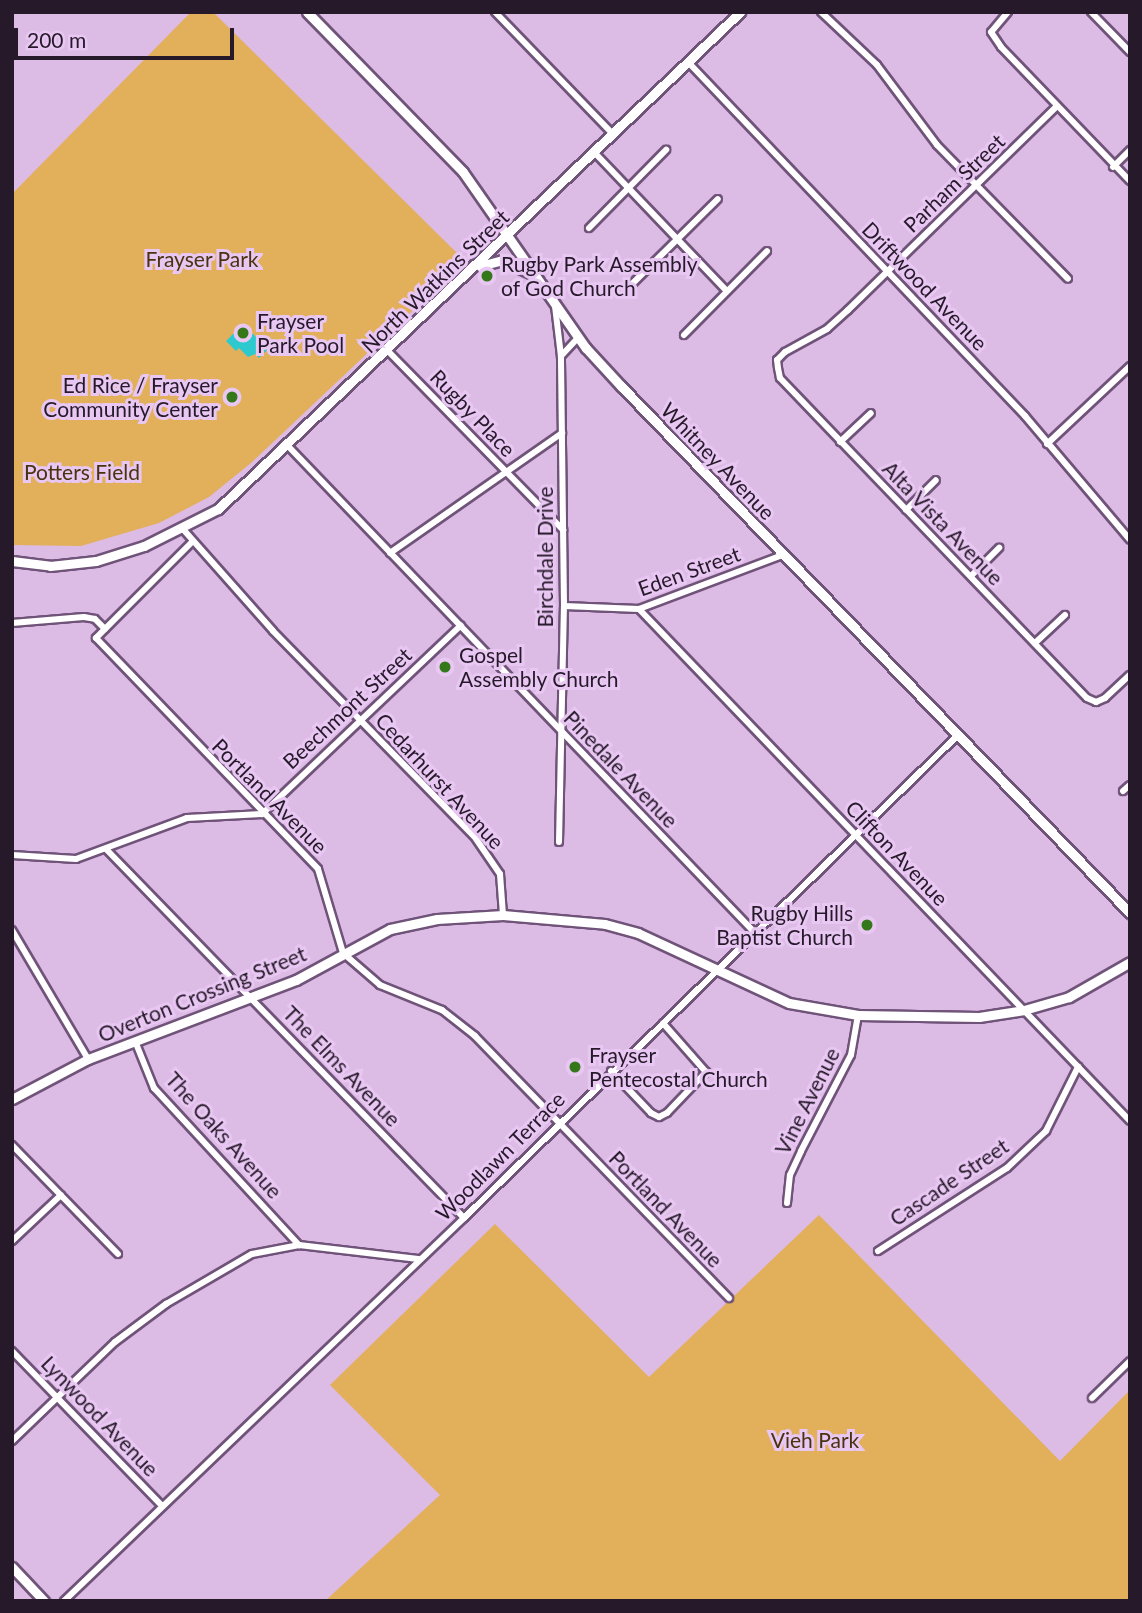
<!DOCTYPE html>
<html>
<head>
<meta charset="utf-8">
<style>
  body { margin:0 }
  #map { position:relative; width:1142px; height:1613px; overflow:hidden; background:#dcbbe5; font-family:Lato,sans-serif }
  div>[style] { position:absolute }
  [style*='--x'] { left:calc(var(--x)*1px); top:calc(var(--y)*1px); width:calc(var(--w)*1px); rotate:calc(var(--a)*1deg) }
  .green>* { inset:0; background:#e2af5a }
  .water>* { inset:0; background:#2cc9ce }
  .roads { filter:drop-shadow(2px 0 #705379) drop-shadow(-2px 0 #705379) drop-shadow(0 2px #705379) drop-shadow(0 -2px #705379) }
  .street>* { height:6px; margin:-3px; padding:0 3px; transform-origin:3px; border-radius:3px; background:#fff }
  .secondary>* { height:9px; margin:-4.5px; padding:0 4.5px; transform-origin:4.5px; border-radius:4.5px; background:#fff }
  .dots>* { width:19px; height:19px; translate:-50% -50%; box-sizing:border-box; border:4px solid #e9c7f3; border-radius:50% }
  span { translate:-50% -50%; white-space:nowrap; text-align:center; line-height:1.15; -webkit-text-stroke:6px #e9c7f3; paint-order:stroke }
  .street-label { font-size:21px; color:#261a2a }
  .park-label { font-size:21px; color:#48330d }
  .poi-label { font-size:21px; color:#261a2a }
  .left { translate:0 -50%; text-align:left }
  .right { translate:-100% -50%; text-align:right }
  .frame { position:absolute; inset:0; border:14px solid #261a2a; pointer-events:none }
  .scale { position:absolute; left:14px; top:28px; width:220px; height:32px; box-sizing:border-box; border:4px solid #261a2a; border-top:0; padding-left:9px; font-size:21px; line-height:24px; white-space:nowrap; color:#261a2a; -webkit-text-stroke:5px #e9c7f3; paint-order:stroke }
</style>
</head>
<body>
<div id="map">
  <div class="green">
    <div style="clip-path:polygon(191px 12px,213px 12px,465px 261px,251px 463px,209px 497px,159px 523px,81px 546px,12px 545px,12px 194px)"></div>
    <div style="clip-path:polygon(819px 1215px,1060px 1461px,1130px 1390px,1130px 1601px,325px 1601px,440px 1495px,330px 1385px,495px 1224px,649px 1377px)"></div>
  </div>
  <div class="water">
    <div style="clip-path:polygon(243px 324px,268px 349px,259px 358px,255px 354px,248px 357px,239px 348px,236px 351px,226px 341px)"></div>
  </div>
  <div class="roads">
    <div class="street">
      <div style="--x:495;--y:12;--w:170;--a:46"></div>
      <div style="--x:821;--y:12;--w:77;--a:43.4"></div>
      <div style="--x:877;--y:65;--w:100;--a:53.1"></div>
      <div style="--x:937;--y:145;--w:187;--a:45.6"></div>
      <div style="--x:1008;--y:12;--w:26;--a:130"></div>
      <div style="--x:991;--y:32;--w:18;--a:56"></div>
      <div style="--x:1001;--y:47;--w:186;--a:46.1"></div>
      <div style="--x:1091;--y:12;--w:56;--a:45.7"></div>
      <div style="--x:688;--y:62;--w:489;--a:46.4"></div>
      <div style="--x:1025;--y:416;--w:162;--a:49.7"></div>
      <div style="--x:1056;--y:107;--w:291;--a:135.7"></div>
      <div style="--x:848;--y:310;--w:28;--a:138"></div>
      <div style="--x:827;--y:329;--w:48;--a:151.3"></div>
      <div style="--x:785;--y:352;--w:11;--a:135"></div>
      <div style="--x:777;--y:360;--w:8;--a:83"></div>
      <div style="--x:778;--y:368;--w:10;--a:79"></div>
      <div style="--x:780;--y:378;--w:443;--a:46.2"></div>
      <div style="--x:1087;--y:698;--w:10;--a:24"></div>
      <div style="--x:1096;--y:702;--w:10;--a:-24"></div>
      <div style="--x:1105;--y:698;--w:34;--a:-43"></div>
      <div style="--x:594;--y:152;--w:192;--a:46.3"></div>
      <div style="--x:1113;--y:167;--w:24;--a:-45"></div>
      <div style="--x:589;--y:228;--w:110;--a:-45.4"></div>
      <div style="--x:631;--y:285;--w:122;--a:-44.7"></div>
      <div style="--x:555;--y:306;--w:50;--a:83.2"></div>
      <div style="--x:561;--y:356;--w:26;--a:-47"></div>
      <div style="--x:684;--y:335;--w:118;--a:-45.3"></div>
      <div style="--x:387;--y:350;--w:252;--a:45.6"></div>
      <div style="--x:840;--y:442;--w:42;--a:-43.1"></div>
      <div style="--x:1047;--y:444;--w:114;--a:-43.2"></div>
      <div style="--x:288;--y:446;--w:675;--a:46.2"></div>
      <div style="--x:906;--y:510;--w:42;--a:-45"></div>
      <div style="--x:182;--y:528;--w:137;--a:48.5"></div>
      <div style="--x:273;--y:631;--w:287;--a:45.6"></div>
      <div style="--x:474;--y:836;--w:46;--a:55.6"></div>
      <div style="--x:500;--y:874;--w:41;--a:85.8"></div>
      <div style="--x:192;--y:542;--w:136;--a:135"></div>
      <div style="--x:96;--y:638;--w:320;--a:46.1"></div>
      <div style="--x:318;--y:869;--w:88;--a:73.4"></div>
      <div style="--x:343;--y:953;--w:49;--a:40.9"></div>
      <div style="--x:380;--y:985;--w:67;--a:22"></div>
      <div style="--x:442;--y:1010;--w:42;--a:38.2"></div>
      <div style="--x:475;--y:1036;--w:365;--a:45.9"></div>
      <div style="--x:390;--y:553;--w:210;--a:-34.9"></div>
      <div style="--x:971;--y:576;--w:40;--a:-45"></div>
      <div style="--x:564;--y:606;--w:75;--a:2.3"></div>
      <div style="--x:639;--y:609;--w:154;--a:-20.6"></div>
      <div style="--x:639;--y:609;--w:709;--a:46.2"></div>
      <div style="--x:12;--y:623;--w:72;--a:-4.8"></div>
      <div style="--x:84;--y:617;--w:11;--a:10"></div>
      <div style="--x:95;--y:619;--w:14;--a:45"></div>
      <div style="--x:1035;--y:643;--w:41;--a:-43"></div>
      <div style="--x:1123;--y:791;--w:9;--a:-41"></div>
      <div style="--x:559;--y:842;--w:236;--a:-88.8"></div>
      <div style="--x:564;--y:606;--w:250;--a:-90.7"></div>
      <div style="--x:106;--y:849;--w:514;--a:45.87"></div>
      <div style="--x:12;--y:855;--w:64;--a:3.6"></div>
      <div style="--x:76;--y:859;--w:118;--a:-20.3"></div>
      <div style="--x:187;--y:818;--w:75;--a:-3.1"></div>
      <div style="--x:262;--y:814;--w:274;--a:-43.5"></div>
      <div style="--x:12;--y:930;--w:150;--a:59.5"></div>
      <div style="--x:135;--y:1041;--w:51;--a:68"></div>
      <div style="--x:154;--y:1088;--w:214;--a:47.3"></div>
      <div style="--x:611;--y:1071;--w:58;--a:46.4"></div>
      <div style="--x:651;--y:1113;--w:9;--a:27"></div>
      <div style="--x:659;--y:1117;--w:9;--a:-27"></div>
      <div style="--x:667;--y:1113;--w:57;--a:-46.4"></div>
      <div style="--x:706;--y:1072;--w:65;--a:-131.3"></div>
      <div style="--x:12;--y:1145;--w:152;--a:45.8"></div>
      <div style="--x:787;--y:1203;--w:28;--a:-84"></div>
      <div style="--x:790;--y:1175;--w:26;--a:-65"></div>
      <div style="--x:801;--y:1151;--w:108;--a:-62.5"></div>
      <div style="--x:851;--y:1055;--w:41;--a:-80.1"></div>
      <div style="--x:12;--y:1241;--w:67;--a:-43.2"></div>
      <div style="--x:878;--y:1251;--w:153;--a:-32.8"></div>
      <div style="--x:1007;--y:1168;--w:54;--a:-43.5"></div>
      <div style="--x:1046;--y:1131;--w:72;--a:-63.4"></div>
      <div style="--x:12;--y:1351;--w:216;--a:45.9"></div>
      <div style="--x:1092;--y:1398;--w:53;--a:-44.2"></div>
      <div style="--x:12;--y:1441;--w:143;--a:-43.9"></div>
      <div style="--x:115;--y:1342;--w:64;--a:-36.7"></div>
      <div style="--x:166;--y:1304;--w:99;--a:-30.2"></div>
      <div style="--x:252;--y:1254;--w:48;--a:-10.8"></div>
      <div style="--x:299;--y:1245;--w:120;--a:6.7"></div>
      <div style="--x:64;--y:1601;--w:554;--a:-43.76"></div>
      <div style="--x:464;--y:1218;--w:691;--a:-44.35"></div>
    </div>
    <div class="secondary">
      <div style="--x:307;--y:12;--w:223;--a:45.7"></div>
      <div style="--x:463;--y:172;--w:215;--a:55.1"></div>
      <div style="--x:586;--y:348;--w:52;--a:47.4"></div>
      <div style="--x:621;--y:386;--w:733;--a:46"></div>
      <div style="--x:480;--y:266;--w:23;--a:-15"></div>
      <div style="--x:502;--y:260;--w:33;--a:25"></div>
      <div style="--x:12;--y:561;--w:38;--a:7"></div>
      <div style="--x:50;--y:566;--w:46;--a:-6.2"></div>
      <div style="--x:96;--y:561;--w:50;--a:-17.4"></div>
      <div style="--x:144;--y:546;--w:83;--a:-26.6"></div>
      <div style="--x:218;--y:509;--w:721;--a:-43.59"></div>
      <div style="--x:12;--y:1099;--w:86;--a:-27.8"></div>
      <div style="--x:88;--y:1059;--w:222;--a:-20.8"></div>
      <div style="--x:296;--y:980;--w:107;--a:-28.5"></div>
      <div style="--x:390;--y:929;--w:48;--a:-12"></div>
      <div style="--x:437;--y:919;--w:66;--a:-3.5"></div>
      <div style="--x:503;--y:915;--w:102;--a:5"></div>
      <div style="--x:605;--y:924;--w:34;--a:15"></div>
      <div style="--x:638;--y:933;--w:166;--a:24.9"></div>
      <div style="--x:789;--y:1003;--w:70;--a:9.9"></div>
      <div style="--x:858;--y:1015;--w:121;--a:0.9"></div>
      <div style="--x:979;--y:1017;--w:46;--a:-8.8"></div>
      <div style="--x:1024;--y:1010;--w:47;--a:-16.1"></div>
      <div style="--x:1069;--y:997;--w:70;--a:-29.8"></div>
      <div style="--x:12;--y:1567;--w:47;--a:46.7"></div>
    </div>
  </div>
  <div class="dots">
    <div style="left:487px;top:276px;background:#357819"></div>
    <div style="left:243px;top:333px;background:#357819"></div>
    <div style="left:232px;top:397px;background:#357819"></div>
    <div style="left:445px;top:667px;background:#357819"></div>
    <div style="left:867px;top:925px;background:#357819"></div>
    <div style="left:575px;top:1067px;background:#357819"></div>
  </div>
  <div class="street-label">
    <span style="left:954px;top:183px;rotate:-44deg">Parham Street</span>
    <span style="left:435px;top:281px;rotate:-44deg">North Watkins Street</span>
    <span style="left:925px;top:286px;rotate:46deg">Driftwood Avenue</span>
    <span style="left:473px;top:413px;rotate:46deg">Rugby Place</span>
    <span style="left:718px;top:461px;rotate:46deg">Whitney Avenue</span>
    <span style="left:943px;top:523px;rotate:46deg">Alta Vista Avenue</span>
    <span style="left:545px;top:557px;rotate:-90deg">Birchdale Drive</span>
    <span style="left:689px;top:571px;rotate:-20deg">Eden Street</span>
    <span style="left:347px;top:708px;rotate:-43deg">Beechmont Street</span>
    <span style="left:621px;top:769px;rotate:46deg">Pinedale Avenue</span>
    <span style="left:440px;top:781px;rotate:47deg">Cedarhurst Avenue</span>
    <span style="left:270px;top:796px;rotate:45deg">Portland Avenue</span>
    <span style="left:897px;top:853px;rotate:46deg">Clifton Avenue</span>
    <span style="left:202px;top:994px;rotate:-22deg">Overton Crossing Street</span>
    <span style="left:342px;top:1066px;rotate:46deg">The Elms Avenue</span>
    <span style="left:807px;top:1101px;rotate:-63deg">Vine Avenue</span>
    <span style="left:224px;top:1135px;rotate:48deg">The Oaks Avenue</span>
    <span style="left:500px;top:1156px;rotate:-45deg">Woodlawn Terrace</span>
    <span style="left:949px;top:1182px;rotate:-34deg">Cascade Street</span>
    <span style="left:666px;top:1209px;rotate:46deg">Portland Avenue</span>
    <span style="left:100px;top:1416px;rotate:46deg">Lynwood Avenue</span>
  </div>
  <div class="park-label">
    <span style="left:202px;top:259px">Frayser Park</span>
    <span style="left:82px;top:472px">Potters Field</span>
    <span style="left:815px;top:1440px">Vieh Park</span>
  </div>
  <div class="poi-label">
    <span class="left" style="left:501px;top:276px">Rugby Park Assembly<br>of God Church</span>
    <span class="left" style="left:257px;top:333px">Frayser<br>Park Pool</span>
    <span class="right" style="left:218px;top:397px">Ed Rice / Frayser<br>Community Center</span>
    <span class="left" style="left:459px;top:667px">Gospel<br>Assembly Church</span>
    <span class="right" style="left:853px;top:925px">Rugby Hills<br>Baptist Church</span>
    <span class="left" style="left:589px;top:1067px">Frayser<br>Pentecostal Church</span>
  </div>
  <div class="frame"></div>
  <div class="scale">200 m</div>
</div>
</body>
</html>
